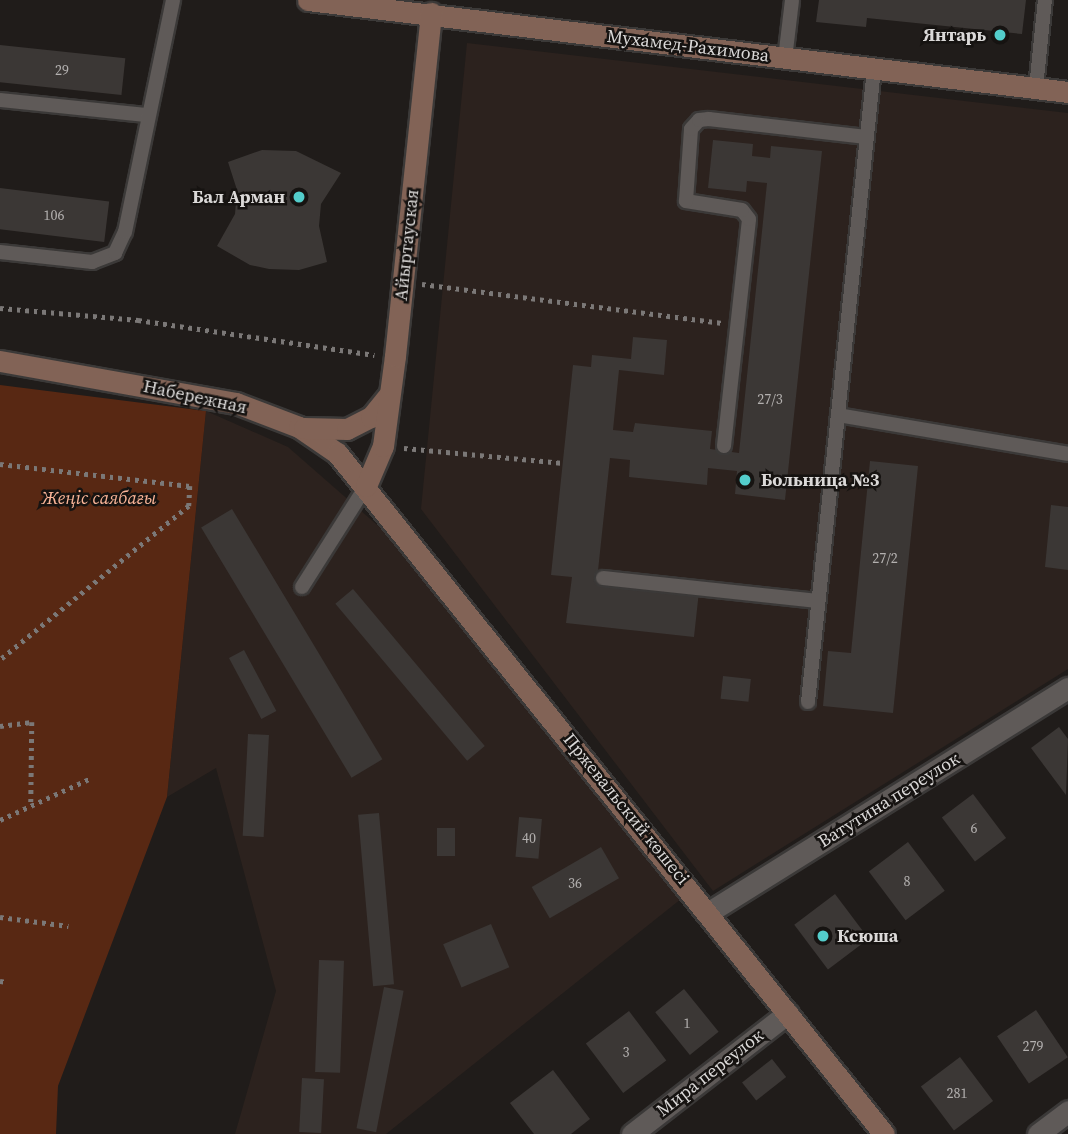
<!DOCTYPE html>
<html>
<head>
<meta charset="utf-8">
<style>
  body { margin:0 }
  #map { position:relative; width:1068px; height:1134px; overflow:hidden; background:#201c1a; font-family:"Source Serif 4",serif }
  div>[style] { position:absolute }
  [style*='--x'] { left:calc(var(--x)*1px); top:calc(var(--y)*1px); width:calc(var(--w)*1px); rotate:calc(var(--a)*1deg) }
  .built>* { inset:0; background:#2c221e }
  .green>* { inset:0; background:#582813 }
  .building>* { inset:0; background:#3b3735; transform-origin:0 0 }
  .path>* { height:4.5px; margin-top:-2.25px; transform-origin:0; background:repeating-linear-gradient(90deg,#7b7877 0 3.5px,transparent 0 8.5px) }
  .roads { filter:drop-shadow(2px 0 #3b3938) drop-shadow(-2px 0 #3b3938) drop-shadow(0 2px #3b3938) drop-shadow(0 -2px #3b3938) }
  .lane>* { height:14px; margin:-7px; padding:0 7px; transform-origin:7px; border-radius:7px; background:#5f5a58 }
  .street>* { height:21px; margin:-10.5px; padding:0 10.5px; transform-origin:10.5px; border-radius:10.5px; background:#5f5a58 }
  .secondary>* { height:21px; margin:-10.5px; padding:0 10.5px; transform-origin:10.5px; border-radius:10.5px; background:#826356 }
  .dots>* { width:19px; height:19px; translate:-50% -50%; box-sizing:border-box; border:4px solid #161311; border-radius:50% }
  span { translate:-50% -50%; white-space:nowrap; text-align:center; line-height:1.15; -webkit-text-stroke:5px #161311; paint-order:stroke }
  .number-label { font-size:14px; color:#b3b0af }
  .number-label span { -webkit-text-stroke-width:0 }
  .poi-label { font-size:18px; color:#dbd9d8; font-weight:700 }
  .right { translate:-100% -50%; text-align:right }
  .left { translate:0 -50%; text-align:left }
  .street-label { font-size:18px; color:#dbd9d8 }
  .park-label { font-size:18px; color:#fab598; font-style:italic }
</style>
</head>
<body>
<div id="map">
  <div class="built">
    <div style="clip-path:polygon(467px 43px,1068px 113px,1068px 669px,713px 891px,421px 509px)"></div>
    <div style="clip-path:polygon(206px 411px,288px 447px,392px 538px,681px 899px,386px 1134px,235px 1134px,276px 991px,216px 768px,167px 797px)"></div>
  </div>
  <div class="green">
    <div style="clip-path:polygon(0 385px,206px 411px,167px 797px,58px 1086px,56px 1134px,0 1134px)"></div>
  </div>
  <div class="building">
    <div style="clip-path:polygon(819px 0,1026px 0,1022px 34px,867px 18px,866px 27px,816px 22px)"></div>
    <div style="left:0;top:45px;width:126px;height:37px;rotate:6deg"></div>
    <div style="clip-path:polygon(713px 140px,753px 144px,752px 156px,770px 158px,771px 146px,822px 151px,785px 500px,735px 494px,737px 471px,708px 468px,707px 485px,629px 477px,630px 460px,610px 458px,597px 580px,699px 591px,694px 637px,566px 623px,572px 577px,551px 575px,573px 365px,591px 367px,592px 355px,631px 359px,633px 337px,667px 340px,664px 375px,619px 370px,613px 430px,633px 432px,635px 423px,712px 431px,710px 449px,739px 453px,767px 183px,747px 181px,746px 192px,708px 188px)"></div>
    <div style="clip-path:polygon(262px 150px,296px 151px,341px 173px,321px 204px,319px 226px,327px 262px,299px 270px,269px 269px,250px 265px,217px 246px,235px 214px,237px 190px,228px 162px)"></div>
    <div style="left:0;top:188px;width:110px;height:41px;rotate:7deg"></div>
    <div style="clip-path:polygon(870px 461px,918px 466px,893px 713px,823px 706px,828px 651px,851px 653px)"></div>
    <div style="clip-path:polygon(1051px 505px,1068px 507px,1068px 570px,1045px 567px)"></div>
    <div style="left:232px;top:509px;width:292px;height:36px;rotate:59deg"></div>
    <div style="left:353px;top:589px;width:205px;height:23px;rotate:50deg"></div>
    <div style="left:244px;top:650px;width:69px;height:17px;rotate:62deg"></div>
    <div style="left:723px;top:676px;width:28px;height:23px;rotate:6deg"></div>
    <div style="clip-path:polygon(1059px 727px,1068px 739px,1066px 795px,1031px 748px)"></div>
    <div style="left:248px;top:734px;width:21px;height:102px;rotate:3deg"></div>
    <div style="left:973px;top:794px;width:55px;height:39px;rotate:53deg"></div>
    <div style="left:379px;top:813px;width:172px;height:21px;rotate:85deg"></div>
    <div style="left:519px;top:817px;width:23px;height:40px;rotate:5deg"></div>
    <div style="left:437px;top:828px;width:18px;height:28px"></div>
    <div style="left:908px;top:842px;width:61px;height:49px;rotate:53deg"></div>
    <div style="left:601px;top:847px;width:36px;height:80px;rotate:60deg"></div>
    <div style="left:835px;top:894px;width:56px;height:51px;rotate:53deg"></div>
    <div style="left:491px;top:924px;width:47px;height:52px;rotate:67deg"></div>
    <div style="left:319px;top:960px;width:25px;height:112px;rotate:2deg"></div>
    <div style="left:384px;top:987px;width:20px;height:144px;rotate:11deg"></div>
    <div style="left:684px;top:989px;width:55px;height:37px;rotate:51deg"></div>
    <div style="left:1036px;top:1010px;width:57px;height:47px;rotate:56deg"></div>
    <div style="left:629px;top:1011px;width:62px;height:54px;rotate:53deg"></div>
    <div style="left:960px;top:1057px;width:55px;height:49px;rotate:53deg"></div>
    <div style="left:772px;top:1059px;width:23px;height:38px;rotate:52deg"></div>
    <div style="clip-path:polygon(553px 1070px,590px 1119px,571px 1134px,534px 1134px,510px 1103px)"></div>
    <div style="left:302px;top:1078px;width:22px;height:54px;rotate:3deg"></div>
  </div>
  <div class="path">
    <div style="--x:422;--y:284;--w:303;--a:7.4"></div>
    <div style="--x:0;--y:308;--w:139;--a:5"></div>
    <div style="--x:138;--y:320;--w:239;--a:8.4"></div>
    <div style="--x:404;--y:448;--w:160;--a:5.4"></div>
    <div style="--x:0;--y:464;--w:191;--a:6.6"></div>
    <div style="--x:190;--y:486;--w:20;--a:93"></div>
    <div style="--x:189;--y:506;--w:244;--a:140.8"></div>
    <div style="--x:0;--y:726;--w:32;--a:-7"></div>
    <div style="--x:32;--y:722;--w:84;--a:90.7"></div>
    <div style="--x:0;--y:820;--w:98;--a:-24.7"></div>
    <div style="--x:0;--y:917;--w:69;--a:7.5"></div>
    <div style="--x:0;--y:981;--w:7;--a:8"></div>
  </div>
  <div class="roads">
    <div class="lane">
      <div style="--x:785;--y:59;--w:59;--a:-83.2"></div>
      <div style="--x:1036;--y:88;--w:88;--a:-84.2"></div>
      <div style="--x:0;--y:100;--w:147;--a:5.9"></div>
      <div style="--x:0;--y:252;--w:93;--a:6.2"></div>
      <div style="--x:92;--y:262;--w:25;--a:-21"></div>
      <div style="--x:115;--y:253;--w:23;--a:-65"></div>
      <div style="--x:125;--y:232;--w:237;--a:-78.3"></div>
      <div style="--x:838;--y:415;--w:233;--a:9.6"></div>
      <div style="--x:724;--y:446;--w:228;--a:-83.7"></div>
      <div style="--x:749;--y:219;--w:11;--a:-128"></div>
      <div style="--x:742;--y:210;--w:57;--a:-170.9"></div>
      <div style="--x:686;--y:201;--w:72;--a:-86"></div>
      <div style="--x:691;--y:129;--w:12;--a:-48"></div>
      <div style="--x:699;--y:120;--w:10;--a:-6"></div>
      <div style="--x:709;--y:119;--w:158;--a:6.5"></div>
      <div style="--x:603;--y:578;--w:216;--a:6.1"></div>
      <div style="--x:302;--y:587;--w:120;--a:-57.6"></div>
      <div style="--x:808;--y:702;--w:636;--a:-84.05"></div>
    </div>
    <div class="street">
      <div style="--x:709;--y:912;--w:423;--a:-32"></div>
      <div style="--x:632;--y:1134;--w:197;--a:-37.8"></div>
      <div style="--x:1038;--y:1134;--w:38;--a:-37"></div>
    </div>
    <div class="secondary">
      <div style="--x:308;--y:0;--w:766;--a:6.9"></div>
      <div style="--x:0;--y:361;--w:240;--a:10.1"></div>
      <div style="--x:236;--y:403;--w:67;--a:20.9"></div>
      <div style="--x:299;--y:427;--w:46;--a:34.4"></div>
      <div style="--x:337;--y:453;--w:873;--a:51.23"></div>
      <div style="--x:304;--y:428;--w:43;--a:1.3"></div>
      <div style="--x:347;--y:429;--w:27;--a:-27"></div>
      <div style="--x:371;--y:417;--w:27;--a:-51"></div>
      <div style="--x:366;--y:486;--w:43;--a:-67"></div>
      <div style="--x:383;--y:446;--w:91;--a:-82.4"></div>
      <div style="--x:395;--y:356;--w:345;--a:-84"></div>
    </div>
  </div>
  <div class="dots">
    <div style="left:1000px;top:35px;background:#53cdcb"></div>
    <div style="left:299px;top:197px;background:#53cdcb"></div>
    <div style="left:745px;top:480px;background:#53cdcb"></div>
    <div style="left:823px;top:936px;background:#53cdcb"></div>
  </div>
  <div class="number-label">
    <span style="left:62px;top:70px">29</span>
    <span style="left:54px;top:215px">106</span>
    <span style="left:770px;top:399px">27/3</span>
    <span style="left:885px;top:558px">27/2</span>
    <span style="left:974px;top:828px">6</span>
    <span style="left:529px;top:838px">40</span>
    <span style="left:907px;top:881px">8</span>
    <span style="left:575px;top:883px">36</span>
    <span style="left:687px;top:1023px">1</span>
    <span style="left:1033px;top:1046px">279</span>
    <span style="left:626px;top:1052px">3</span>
    <span style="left:957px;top:1093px">281</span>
  </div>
  <div class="poi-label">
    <span class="right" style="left:986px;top:35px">Янтарь</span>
    <span class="right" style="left:285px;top:197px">Бал Арман</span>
    <span class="left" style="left:761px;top:480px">Больница №3</span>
    <span class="left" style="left:837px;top:936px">Ксюша</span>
  </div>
  <div class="street-label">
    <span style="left:688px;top:46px;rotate:7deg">Мухамед-Рахимова</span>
    <span style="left:407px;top:245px;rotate:-84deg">Айыртауская</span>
    <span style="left:195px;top:397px;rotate:12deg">Набережная</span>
    <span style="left:889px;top:800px;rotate:-32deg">Ватутина переулок</span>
    <span style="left:626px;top:809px;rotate:51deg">Пржевальский көшесі</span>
    <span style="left:710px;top:1073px;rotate:-38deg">Мира переулок</span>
  </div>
  <div class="park-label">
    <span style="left:99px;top:498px">Жеңіс саябағы</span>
  </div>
</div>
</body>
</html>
